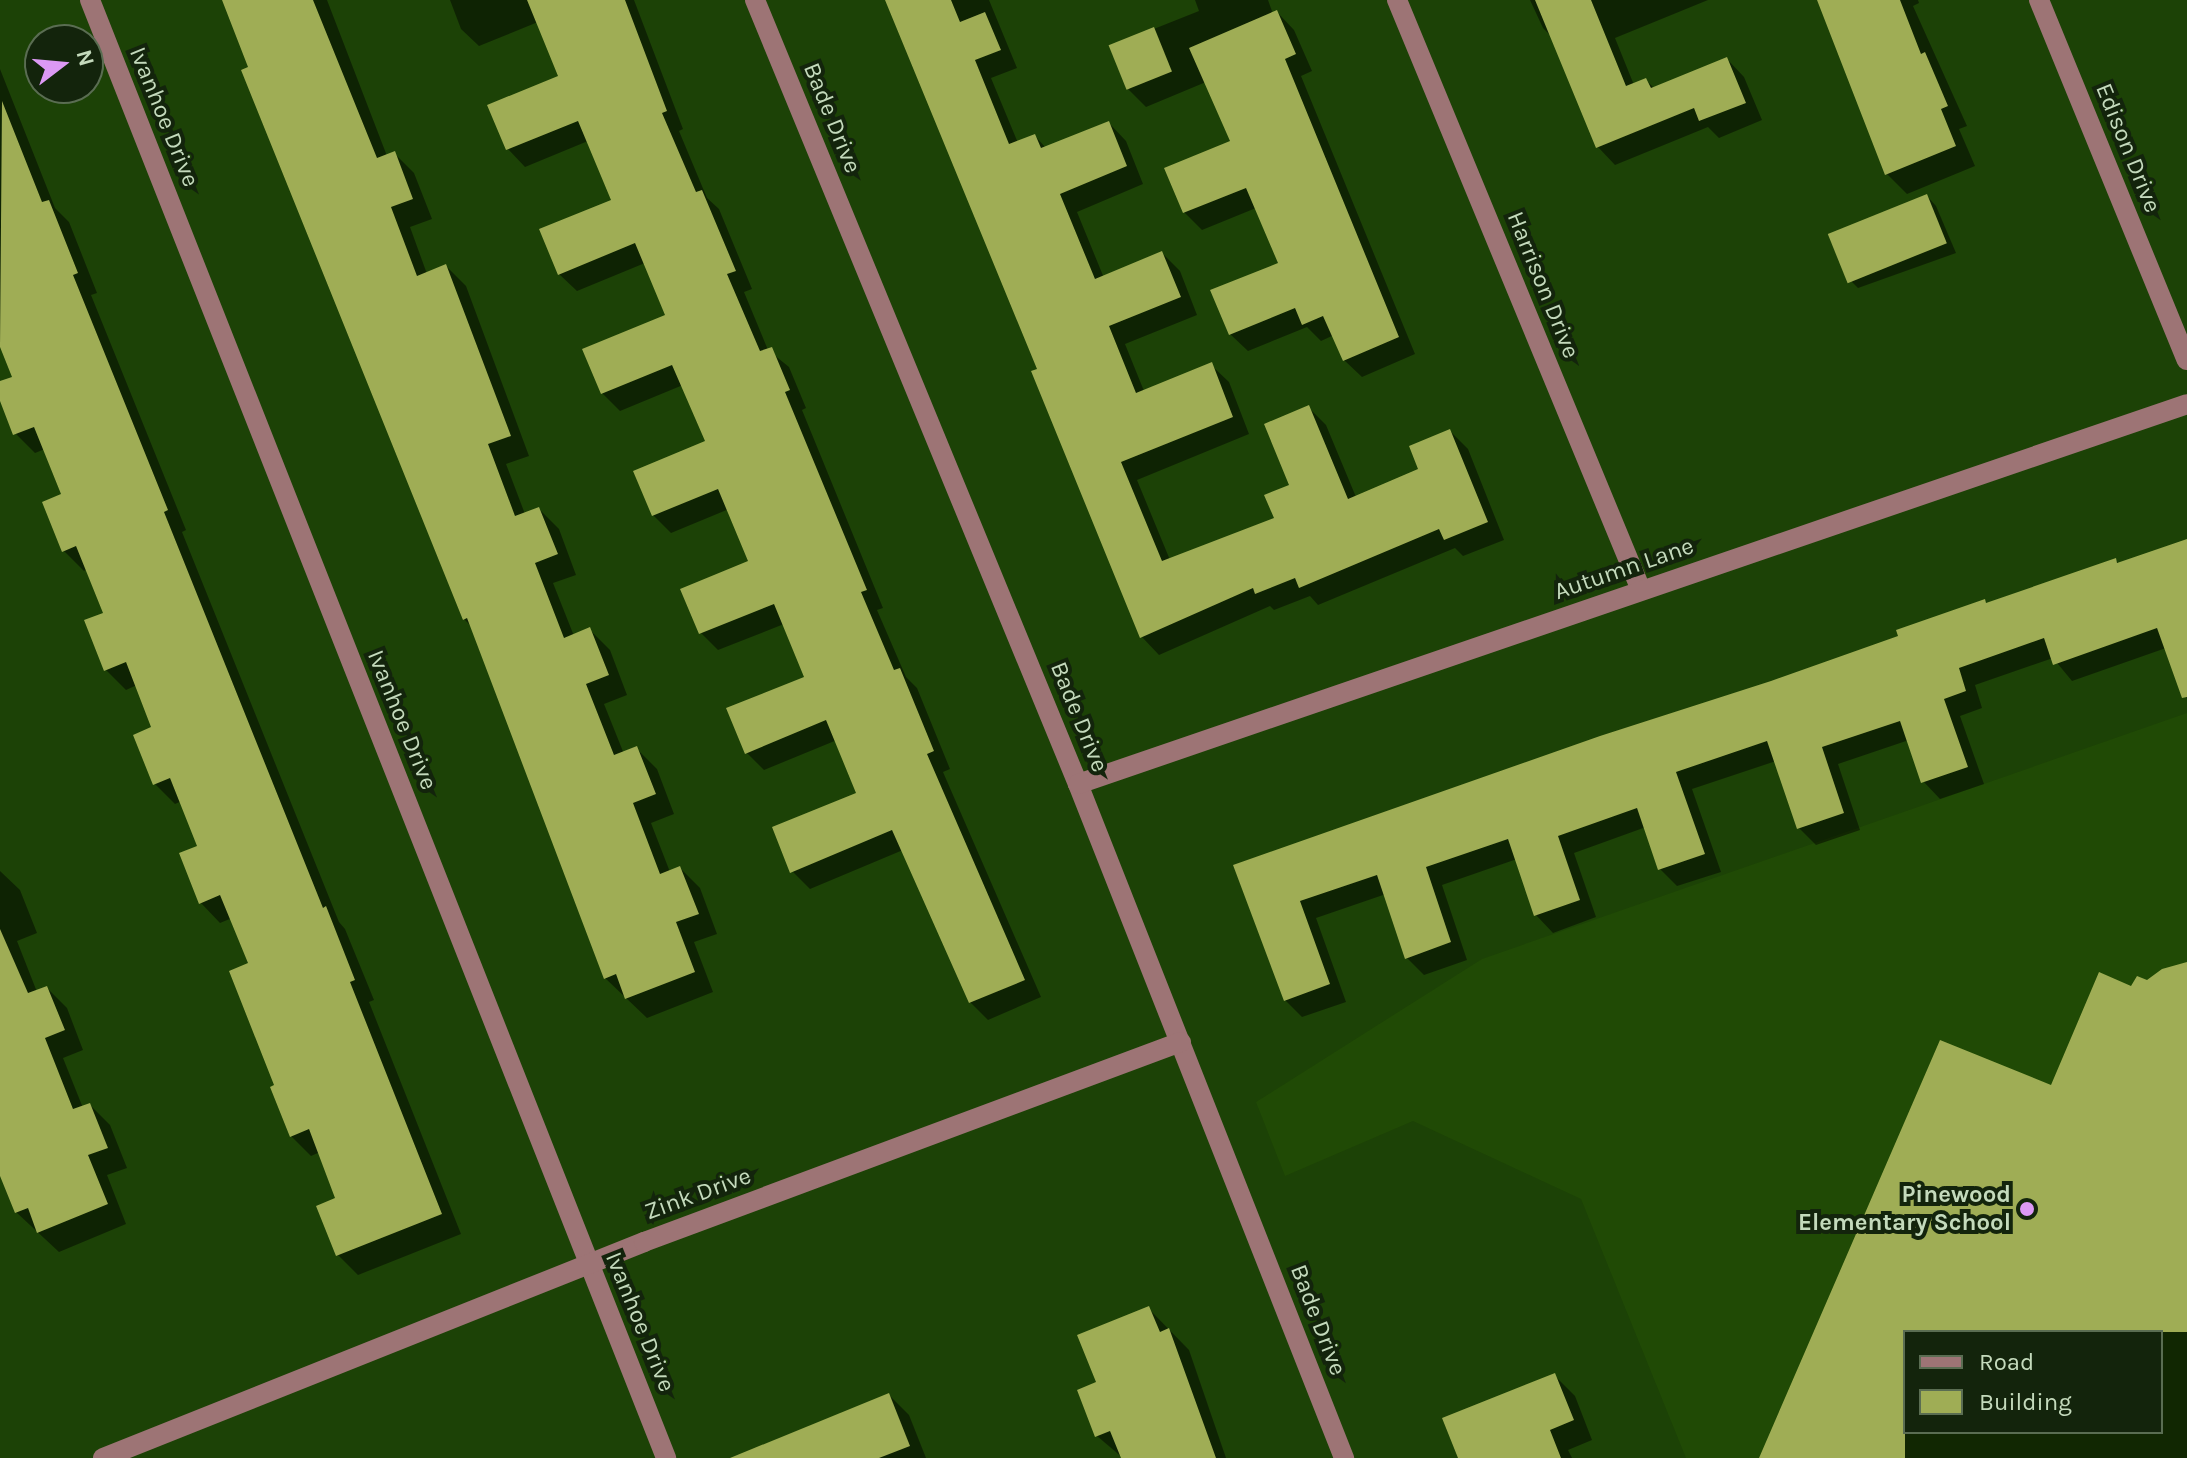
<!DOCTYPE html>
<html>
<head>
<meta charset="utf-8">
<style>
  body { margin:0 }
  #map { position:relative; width:2187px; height:1458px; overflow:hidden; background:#1c4206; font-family:Karla,sans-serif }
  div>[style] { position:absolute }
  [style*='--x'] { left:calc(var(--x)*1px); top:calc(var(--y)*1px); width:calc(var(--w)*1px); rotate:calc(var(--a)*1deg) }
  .built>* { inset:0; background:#204a05 }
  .shadow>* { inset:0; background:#0007 }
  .building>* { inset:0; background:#9fad55; transform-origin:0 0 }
  .minor>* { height:20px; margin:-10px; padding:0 10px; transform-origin:10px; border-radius:10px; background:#9d7475 }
  .dots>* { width:22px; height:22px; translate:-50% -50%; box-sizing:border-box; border:4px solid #13240c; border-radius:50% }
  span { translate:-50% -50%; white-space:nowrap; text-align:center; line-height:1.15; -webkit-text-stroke:8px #13240c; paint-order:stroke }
  .street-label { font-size:24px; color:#c4dabc }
  .poi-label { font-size:24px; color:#c4dabc; font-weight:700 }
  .right { translate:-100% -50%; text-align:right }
  .legend { position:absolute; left:1903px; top:1330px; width:260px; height:104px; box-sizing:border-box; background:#13240c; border:2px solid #5a6d52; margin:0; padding:10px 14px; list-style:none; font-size:24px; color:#c4dabc }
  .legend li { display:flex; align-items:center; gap:16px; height:40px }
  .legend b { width:40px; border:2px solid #5a6d52 }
  .north { position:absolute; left:24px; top:24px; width:80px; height:80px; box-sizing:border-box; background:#13240c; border:2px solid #5a6d52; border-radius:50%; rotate:74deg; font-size:22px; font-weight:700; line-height:32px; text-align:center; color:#c4dabc }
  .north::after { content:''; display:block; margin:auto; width:28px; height:36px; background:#dc99f4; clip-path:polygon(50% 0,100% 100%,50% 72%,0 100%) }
</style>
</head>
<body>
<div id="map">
  <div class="built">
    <div style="clip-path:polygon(evenodd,2187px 713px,2187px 1458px,1686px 1458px,1581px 1199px,1413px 1121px,1285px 1176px,1256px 1102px,1482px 959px,2187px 713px,1905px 1332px,2161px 1332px,2161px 1432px,1905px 1432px,1905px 1332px)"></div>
  </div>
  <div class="shadow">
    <div style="clip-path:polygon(224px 0,327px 0,387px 156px,394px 153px,414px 173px,432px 219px,410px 227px,427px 274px,446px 266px,466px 286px,529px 456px,506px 464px,525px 514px,539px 509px,559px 529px,576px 575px,553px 583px,574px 636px,590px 630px,610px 650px,627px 695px,604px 704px,624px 754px,637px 749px,657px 769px,674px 814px,651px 823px,670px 872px,680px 868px,700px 888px,717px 934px,694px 942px,713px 992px,647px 1018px,605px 978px,472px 627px,464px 619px)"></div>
    <div style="clip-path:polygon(450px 0,634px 0,683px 129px,679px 131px,707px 198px,719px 209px,752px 289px,744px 292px,768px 350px,789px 367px,806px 408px,802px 410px,883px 608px,877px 610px,906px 677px,917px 688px,950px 769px,943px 772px,1041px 997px,988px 1020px,970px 1002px,903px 850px,810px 889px,792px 871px,859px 794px,837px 740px,764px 770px,747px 753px,807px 678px,784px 624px,718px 650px,701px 633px,751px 562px,729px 509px,671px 533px,653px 515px,708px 443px,683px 385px,620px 411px,602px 393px,668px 316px,645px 263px,577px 291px,559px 274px,613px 202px,588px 141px,525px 167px,508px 149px,561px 77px,538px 22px,479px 46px,461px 29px)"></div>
    <div style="clip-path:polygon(889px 0,989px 0,1017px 68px,991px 78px,1018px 143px,1035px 136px,1046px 148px,1109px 123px,1126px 141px,1143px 184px,1077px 212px,1104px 278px,1162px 253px,1180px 271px,1197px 315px,1125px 344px,1144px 391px,1211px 365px,1229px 382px,1249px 434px,1137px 480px,1170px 560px,1277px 519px,1291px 486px,1309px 408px,1326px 425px,1356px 497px,1421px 471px,1450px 431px,1468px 449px,1504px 540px,1463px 556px,1455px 548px,1318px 605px,1310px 596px,1274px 610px,1270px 606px,1159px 655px,1142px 637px,1040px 370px)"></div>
    <div style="clip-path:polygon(1195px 0,1268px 0,1273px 14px,1277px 12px,1294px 30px,1312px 71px,1301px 76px,1415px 354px,1362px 377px,1344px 360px,1334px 335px,1321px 341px,1307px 327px,1248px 351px,1230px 334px,1280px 264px,1256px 208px,1202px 230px,1184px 212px,1233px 142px,1206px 82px,1146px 107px,1129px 90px,1111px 46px,1199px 11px)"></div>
    <div style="clip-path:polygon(1530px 0,1708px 0,1615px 38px,1634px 85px,1646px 80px,1655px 89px,1727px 59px,1744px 77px,1762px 120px,1719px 138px,1708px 127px,1615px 165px,1598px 147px,1553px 38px,1543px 28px)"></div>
    <div style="clip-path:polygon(1818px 0,1918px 0,1919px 3px,1913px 6px,1967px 126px,1959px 129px,1975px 166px,1907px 194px,1887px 174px)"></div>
    <div style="clip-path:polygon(0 69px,55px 208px,69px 222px,97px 293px,91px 295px,186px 530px,182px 532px,339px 922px,345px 929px,374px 1000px,369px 1002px,461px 1234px,358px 1275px,338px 1255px,319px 1207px,338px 1200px,320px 1152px,311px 1156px,291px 1136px,250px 965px,232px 918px,220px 923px,201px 903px,200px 847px,182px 801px,175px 804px,155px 784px,154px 729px,137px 685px,126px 690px,106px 670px,105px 614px,87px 569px,84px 571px,64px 551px,63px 495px,45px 449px,35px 453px,15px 433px,0 395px,0 383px,15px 378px,0 341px)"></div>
    <div style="clip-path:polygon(1927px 196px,1936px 206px,1956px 253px,1858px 288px,1848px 278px)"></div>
    <div style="clip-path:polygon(2187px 541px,2187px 699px,2166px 648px,2072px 681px,2053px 658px,1975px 685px,1982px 708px,1960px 716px,1984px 784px,1940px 799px,1923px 781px,1909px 740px,1838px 764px,1860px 830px,1816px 845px,1799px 828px,1776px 761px,1692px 789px,1721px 872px,1677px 886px,1660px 869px,1646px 827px,1574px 853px,1596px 917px,1553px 933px,1536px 915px,1517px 859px,1442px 885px,1467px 960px,1424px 975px,1407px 958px,1386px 894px,1316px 918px,1346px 1002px,1302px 1017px,1285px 1000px,1235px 866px,1771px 683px,1901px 637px,1985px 602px,1987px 604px,2115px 560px,2119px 564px)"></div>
    <div style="clip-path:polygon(0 871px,20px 890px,37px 933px,17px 941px,37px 992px,47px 988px,67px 1008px,83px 1050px,63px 1058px,83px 1108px,90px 1105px,110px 1125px,127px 1168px,107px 1175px,126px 1224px,59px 1252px,16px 1212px,0 1169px)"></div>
    <div style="clip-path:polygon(evenodd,2187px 974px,2187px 1458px,1768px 1458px,2132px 988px,2187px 974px,1905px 1332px,2161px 1332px,2161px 1432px,1905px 1432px,1905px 1332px)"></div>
    <div style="clip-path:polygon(1149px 1309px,1189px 1350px,1226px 1458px,1123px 1458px,1097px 1436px,1098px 1383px)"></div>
    <div style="clip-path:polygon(1555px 1376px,1575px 1396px,1592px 1440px,1568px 1450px,1572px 1458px,1460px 1458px)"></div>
    <div style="clip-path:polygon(889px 1395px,909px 1415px,926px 1458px,794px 1458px)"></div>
  </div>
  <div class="building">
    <div style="clip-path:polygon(222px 0,313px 0,377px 158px,395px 151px,413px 199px,391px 207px,417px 276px,446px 264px,511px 436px,488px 444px,515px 516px,539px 507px,558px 554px,535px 563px,564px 638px,590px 627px,609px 675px,586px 684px,614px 755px,637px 746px,656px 794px,633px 803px,660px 874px,680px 866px,699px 914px,676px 922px,695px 972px,625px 999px,616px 974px,604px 979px,467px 618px,463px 620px,241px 70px,248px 67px)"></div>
    <div style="clip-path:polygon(527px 0,625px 0,667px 111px,662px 113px,696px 192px,702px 190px,736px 271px,727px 274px,760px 351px,772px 347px,790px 390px,785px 392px,867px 590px,861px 592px,894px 670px,900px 668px,934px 751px,927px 754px,1025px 980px,969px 1003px,892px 830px,790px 873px,772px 827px,856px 793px,826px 720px,745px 754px,726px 708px,804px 677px,774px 604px,699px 634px,680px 589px,748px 561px,718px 489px,652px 516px,633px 471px,705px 441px,672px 365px,601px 394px,582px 349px,665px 315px,635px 243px,558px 275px,539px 229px,611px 200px,578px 121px,506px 150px,487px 105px,558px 76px)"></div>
    <div style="clip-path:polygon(885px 0,951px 0,960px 22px,985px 12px,1001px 50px,975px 60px,1009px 144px,1035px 134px,1041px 148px,1109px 121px,1127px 166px,1060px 194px,1095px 279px,1162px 251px,1181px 297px,1109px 326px,1136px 393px,1212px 362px,1233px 417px,1121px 462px,1162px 561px,1274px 518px,1264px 495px,1289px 485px,1264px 424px,1309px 405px,1348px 499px,1418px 469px,1409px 446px,1450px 429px,1488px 522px,1444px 540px,1439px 529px,1299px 588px,1295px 578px,1255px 594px,1253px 588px,1140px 638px,1031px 371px,1037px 369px)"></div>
    <div style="clip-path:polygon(1535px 0,1591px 0,1626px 86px,1646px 78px,1651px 88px,1727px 57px,1746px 103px,1699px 121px,1694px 108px,1596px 148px)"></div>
    <div style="clip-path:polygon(1817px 0,1900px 0,1921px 54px,1925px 52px,1948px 106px,1941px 109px,1956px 146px,1885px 175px)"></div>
    <div style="clip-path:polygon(1277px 10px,1296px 54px,1285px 59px,1399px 337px,1343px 361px,1323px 316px,1302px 325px,1295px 308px,1229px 335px,1210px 290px,1278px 263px,1246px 188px,1183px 213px,1164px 168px,1230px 141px,1189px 48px)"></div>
    <div style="left:1154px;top:27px;width:48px;height:49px;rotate:68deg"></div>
    <div style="clip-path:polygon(2px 101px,42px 202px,49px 200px,78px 273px,73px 275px,168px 510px,164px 512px,323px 908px,326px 906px,355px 980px,350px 982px,442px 1214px,336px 1256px,316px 1206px,335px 1198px,309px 1129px,290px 1137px,270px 1087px,274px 1085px,229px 971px,248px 963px,220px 895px,199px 904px,179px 853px,197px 846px,170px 778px,153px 785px,133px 735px,151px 727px,126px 662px,104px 671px,84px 620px,103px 613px,76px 546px,62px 552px,42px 502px,61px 494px,34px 427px,13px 435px,0 401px,0 381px,12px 377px,0 347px)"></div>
    <div style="left:1927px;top:194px;width:53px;height:107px;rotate:68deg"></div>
    <div style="clip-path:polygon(2187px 539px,2187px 697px,2182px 698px,2157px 628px,2053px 665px,2044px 638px,1959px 668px,1966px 691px,1944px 699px,1968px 767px,1921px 783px,1900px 721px,1822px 747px,1844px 813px,1797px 829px,1767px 741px,1676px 772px,1705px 854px,1658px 870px,1637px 808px,1558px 836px,1580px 900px,1534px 916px,1508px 839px,1426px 867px,1451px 942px,1405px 959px,1377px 875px,1300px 901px,1330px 984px,1284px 1001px,1233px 865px,1600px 736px,1771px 681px,1898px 636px,1896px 630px,1985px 599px,1986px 603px,2116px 558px,2117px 563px)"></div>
    <div style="clip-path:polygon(0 929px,28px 993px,47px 986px,65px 1030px,45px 1038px,73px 1109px,90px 1103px,108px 1148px,88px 1155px,108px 1204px,37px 1233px,28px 1208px,15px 1213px,0 1176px)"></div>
    <div style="clip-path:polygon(2187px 962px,2187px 1332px,1905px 1332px,1905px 1458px,1759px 1458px,1940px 1040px,2051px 1085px,2099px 972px,2131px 986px,2137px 976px,2147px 980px,2162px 969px)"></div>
    <div style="clip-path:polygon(1149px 1306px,1160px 1332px,1169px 1328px,1216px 1458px,1121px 1458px,1110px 1431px,1095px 1437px,1077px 1390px,1096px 1382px,1077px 1335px)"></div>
    <div style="clip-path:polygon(1555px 1373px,1574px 1420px,1550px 1430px,1561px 1458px,1458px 1458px,1442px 1418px)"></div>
    <div style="clip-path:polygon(889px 1393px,910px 1446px,879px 1458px,730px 1458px)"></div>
  </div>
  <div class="minor">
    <div style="--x:90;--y:0;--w:1568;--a:68.44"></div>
    <div style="--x:755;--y:0;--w:848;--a:67.61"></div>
    <div style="--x:1078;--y:784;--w:725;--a:68.46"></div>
    <div style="--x:1397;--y:0;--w:638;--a:67.53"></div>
    <div style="--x:2039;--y:0;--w:389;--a:67.7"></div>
    <div style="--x:1078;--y:784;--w:1172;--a:-18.91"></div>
    <div style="--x:103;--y:1458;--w:583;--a:-21.76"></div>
    <div style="--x:644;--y:1242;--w:573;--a:-20.43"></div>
  </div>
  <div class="dots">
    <div style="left:2027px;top:1209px;background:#dc99f4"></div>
  </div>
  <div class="street-label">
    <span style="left:164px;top:117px;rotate:68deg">Ivanhoe Drive</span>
    <span style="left:832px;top:118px;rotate:68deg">Bade Drive</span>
    <span style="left:2128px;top:148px;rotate:68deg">Edison Drive</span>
    <span style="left:1543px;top:285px;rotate:68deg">Harrison Drive</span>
    <span style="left:1624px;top:569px;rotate:-19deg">Autumn Lane</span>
    <span style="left:1079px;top:717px;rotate:68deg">Bade Drive</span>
    <span style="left:402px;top:720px;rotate:68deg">Ivanhoe Drive</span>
    <span style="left:698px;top:1194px;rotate:-20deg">Zink Drive</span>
    <span style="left:1318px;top:1320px;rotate:69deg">Bade Drive</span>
    <span style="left:640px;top:1322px;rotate:68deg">Ivanhoe Drive</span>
  </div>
  <div class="poi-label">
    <span class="right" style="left:2011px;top:1209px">Pinewood<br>Elementary School</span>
  </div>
  <ul class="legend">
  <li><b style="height:10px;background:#9d7475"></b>Road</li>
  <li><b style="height:22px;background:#9fad55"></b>Building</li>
  </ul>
  <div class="north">N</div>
</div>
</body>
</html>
